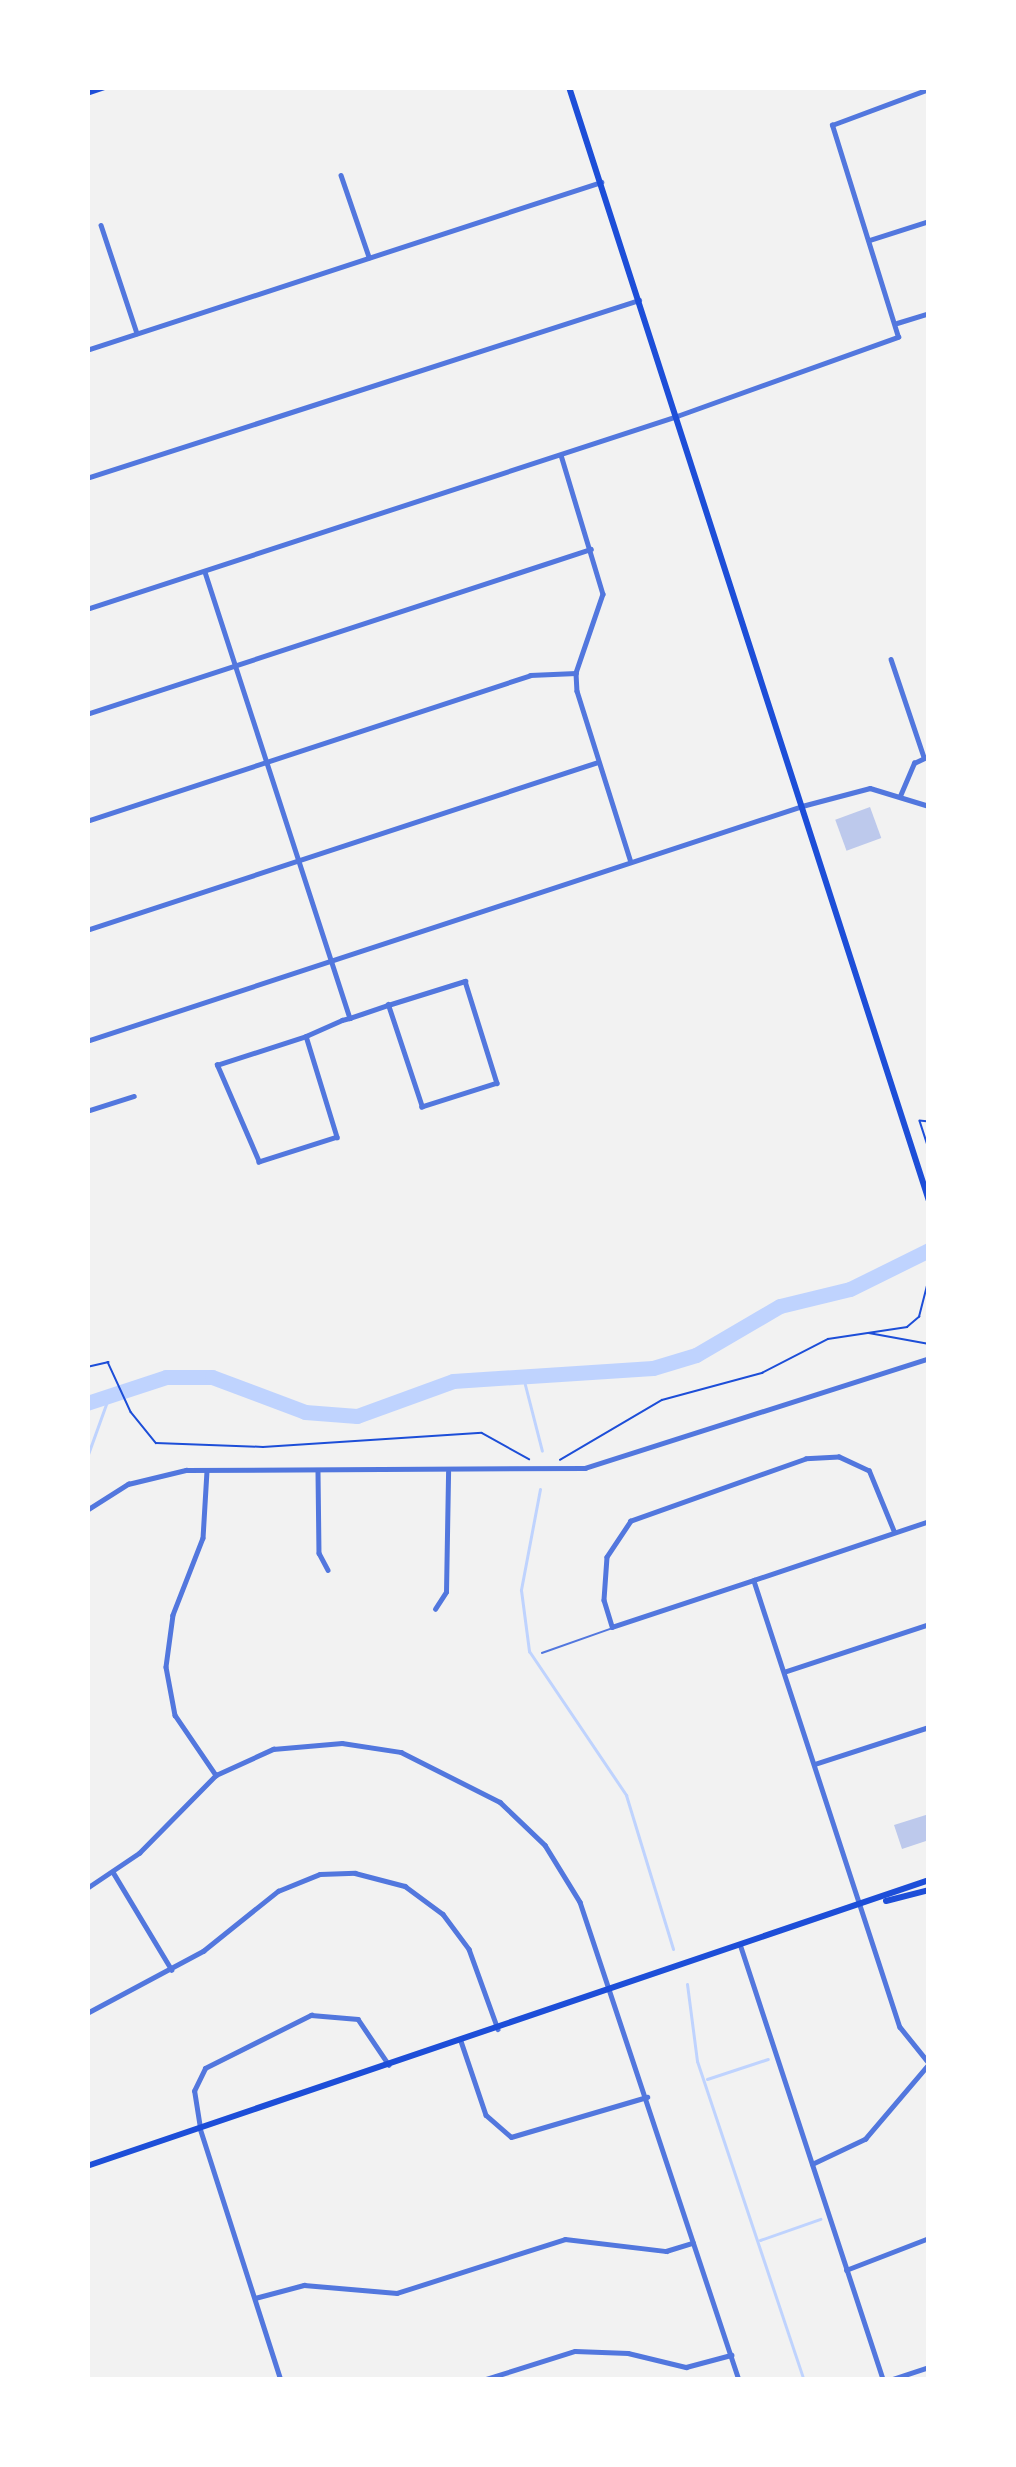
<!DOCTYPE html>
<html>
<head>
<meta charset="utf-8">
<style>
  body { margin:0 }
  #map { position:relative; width:1016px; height:2467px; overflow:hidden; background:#f2f2f2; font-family:Raleway,sans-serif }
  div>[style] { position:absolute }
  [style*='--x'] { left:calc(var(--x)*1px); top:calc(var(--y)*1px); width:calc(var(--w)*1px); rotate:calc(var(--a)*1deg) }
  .stream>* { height:3px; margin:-1.5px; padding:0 1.5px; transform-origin:1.5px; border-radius:1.5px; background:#bfd3fe }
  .river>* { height:15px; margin:-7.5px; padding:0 7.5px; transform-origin:7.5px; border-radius:7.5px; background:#bfd3fe }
  .building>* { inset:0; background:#bdc9ec; transform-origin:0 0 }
  .path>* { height:1.5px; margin:-0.75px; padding:0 0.75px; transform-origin:0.75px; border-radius:0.75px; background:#1d4ed8 }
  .service>* { height:1.5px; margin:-0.75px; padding:0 0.75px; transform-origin:0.75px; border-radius:0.75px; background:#5277de }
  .minor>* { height:4.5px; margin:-2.25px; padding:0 2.25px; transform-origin:2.25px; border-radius:2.25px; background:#5277de }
  .tertiary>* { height:4.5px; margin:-2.25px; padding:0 2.25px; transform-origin:2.25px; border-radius:2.25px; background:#5277de }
  .secondary>* { height:6px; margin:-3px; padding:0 3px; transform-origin:3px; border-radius:3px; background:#1d4ed8 }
  .primary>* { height:6px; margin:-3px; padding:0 3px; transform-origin:3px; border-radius:3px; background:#1d4ed8 }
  span { translate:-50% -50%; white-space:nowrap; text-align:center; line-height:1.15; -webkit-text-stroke:12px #fff; paint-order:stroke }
  .frame { position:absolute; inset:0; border:90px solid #fff; pointer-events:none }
</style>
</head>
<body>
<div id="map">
  <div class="stream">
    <div style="--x:523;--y:1377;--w:76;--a:75.6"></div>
    <div style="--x:87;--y:1457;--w:68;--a:-70.2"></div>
    <div style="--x:540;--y:1489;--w:103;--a:100.7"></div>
    <div style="--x:521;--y:1590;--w:62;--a:82.5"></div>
    <div style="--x:529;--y:1651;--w:174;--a:56"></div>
    <div style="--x:626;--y:1795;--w:161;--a:73"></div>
    <div style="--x:687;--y:1984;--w:78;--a:82.6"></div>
    <div style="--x:697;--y:2061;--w:336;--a:71.5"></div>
    <div style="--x:707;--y:2079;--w:64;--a:-18.2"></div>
    <div style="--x:760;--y:2240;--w:64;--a:-19.3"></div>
  </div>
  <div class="river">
    <div style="--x:87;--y:1403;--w:83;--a:-18.2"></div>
    <div style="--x:166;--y:1377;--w:46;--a:0"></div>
    <div style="--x:212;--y:1377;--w:99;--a:20.6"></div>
    <div style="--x:305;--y:1412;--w:52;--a:4.4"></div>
    <div style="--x:357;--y:1416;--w:102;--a:-20"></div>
    <div style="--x:453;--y:1381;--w:200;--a:-3.7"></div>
    <div style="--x:653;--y:1368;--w:45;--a:-16.8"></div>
    <div style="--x:696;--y:1355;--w:97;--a:-30.3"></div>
    <div style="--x:780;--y:1306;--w:72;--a:-13.7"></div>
    <div style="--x:850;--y:1289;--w:88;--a:-26.3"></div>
  </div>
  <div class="building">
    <div style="left:870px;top:807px;width:33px;height:37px;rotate:70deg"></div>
    <div style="clip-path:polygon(929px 1814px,929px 1840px,902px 1849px,894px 1825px)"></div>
  </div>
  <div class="path">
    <div style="--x:929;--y:1122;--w:9;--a:-174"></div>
    <div style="--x:920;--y:1121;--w:28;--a:72"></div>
    <div style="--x:869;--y:1333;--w:61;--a:10.4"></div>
    <div style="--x:87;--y:1367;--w:22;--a:-13"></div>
    <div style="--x:108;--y:1362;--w:55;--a:65.3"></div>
    <div style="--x:131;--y:1412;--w:40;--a:51"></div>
    <div style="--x:156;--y:1443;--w:107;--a:2.1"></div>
    <div style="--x:263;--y:1447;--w:219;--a:-3.7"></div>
    <div style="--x:482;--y:1433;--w:54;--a:29"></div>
    <div style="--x:560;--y:1460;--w:118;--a:-30.5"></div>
    <div style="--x:662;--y:1400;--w:104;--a:-15.1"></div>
    <div style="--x:762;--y:1373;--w:74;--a:-27.3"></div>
    <div style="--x:828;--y:1339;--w:80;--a:-8.6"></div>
    <div style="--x:907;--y:1327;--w:16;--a:-40"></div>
    <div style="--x:919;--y:1317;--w:40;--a:-75.6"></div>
  </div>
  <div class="service">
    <div style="--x:542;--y:1653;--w:72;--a:-19.4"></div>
  </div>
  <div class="minor">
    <div style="--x:341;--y:175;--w:87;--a:71.1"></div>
    <div style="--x:101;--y:225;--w:114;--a:71.6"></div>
    <div style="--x:870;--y:240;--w:62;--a:-17.9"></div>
    <div style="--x:897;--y:323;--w:34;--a:-17"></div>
    <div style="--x:87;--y:350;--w:541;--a:-18.1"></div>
    <div style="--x:677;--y:416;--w:235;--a:-19.7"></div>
    <div style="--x:898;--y:337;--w:222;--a:-107.3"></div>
    <div style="--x:832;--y:125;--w:103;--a:-20.4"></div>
    <div style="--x:561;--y:455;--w:145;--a:73.2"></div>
    <div style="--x:603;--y:594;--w:83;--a:108.9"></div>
    <div style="--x:576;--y:673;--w:18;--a:87"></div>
    <div style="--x:577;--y:691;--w:179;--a:72.5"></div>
    <div style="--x:87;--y:478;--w:580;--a:-17.87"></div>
    <div style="--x:205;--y:572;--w:469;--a:72"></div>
    <div style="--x:891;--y:659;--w:103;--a:71.4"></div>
    <div style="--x:87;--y:714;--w:530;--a:-18.13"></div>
    <div style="--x:900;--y:796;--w:36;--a:-67"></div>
    <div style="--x:914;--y:763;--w:17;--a:-25"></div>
    <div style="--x:87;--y:821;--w:466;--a:-18.2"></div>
    <div style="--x:530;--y:675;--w:46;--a:-2.5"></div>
    <div style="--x:87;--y:930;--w:538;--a:-18.2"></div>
    <div style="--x:306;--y:1036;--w:39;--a:-24"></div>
    <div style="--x:342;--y:1020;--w:8;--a:-14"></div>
    <div style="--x:350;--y:1018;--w:40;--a:-18.9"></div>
    <div style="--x:388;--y:1005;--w:81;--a:-17.3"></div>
    <div style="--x:465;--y:981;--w:107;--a:72.6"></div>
    <div style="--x:497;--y:1083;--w:79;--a:162.3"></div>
    <div style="--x:422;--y:1107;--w:108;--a:-108.4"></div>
    <div style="--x:306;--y:1036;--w:106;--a:72.9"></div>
    <div style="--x:337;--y:1137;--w:82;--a:162.2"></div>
    <div style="--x:259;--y:1162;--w:106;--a:-113.4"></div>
    <div style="--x:217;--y:1065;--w:94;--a:-18"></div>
    <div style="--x:87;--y:1041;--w:753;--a:-18.19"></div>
    <div style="--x:87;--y:1111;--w:49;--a:-17.7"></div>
    <div style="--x:207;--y:1471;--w:67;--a:93.4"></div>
    <div style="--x:203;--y:1538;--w:83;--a:111.3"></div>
    <div style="--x:173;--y:1615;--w:52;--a:97.7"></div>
    <div style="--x:166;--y:1667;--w:49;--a:79.4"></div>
    <div style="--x:175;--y:1715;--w:73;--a:55.7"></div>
    <div style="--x:318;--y:1472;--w:81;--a:89.3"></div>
    <div style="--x:319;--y:1553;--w:19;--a:62"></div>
    <div style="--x:894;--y:1532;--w:66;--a:-112.3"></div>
    <div style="--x:869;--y:1471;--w:33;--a:-155"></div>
    <div style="--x:839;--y:1457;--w:33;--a:177"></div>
    <div style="--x:806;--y:1459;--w:186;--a:160.5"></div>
    <div style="--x:631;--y:1521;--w:43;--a:123.7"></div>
    <div style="--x:607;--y:1557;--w:43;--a:94"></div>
    <div style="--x:604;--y:1600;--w:28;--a:73"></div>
    <div style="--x:612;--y:1627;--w:150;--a:-18.3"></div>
    <div style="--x:754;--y:1580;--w:185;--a:-18.6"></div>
    <div style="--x:754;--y:1581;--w:469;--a:71.9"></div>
    <div style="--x:900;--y:2027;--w:46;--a:51.1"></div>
    <div style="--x:435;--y:1609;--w:20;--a:-57"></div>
    <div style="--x:446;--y:1592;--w:120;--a:-89"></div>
    <div style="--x:784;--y:1672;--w:153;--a:-18.3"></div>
    <div style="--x:815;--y:1764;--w:120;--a:-18"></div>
    <div style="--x:113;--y:1872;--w:114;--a:59"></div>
    <div style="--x:87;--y:1888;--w:63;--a:-33.9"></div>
    <div style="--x:139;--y:1853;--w:110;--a:-45.4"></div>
    <div style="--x:216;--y:1775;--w:63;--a:-24.5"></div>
    <div style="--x:273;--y:1749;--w:69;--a:-5"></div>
    <div style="--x:342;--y:1743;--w:60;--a:8.7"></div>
    <div style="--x:401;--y:1752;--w:111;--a:26.8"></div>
    <div style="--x:500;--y:1802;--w:62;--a:43.7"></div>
    <div style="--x:545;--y:1845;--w:67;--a:58.4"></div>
    <div style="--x:580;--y:1902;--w:504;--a:71.6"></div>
    <div style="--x:741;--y:1947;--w:456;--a:71.8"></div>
    <div style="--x:87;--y:2013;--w:132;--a:-28.1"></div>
    <div style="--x:203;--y:1951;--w:96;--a:-38.7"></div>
    <div style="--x:278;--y:1891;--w:45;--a:-22"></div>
    <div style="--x:320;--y:1874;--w:35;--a:-2"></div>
    <div style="--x:355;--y:1873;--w:52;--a:14.6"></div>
    <div style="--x:405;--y:1886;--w:47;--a:36.4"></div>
    <div style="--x:443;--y:1914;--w:44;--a:53.4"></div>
    <div style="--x:469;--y:1949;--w:85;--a:70.1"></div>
    <div style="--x:461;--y:2041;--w:78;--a:71.3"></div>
    <div style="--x:486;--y:2115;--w:33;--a:41"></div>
    <div style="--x:511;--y:2137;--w:142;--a:-16.4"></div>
    <div style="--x:200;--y:2128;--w:37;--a:-99"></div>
    <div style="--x:194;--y:2091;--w:25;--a:-64"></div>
    <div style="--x:205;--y:2068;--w:119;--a:-26.6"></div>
    <div style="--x:311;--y:2015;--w:47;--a:4.9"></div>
    <div style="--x:358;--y:2019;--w:55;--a:56"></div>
    <div style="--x:812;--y:2164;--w:59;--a:-25.3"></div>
    <div style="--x:865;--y:2139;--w:97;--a:-49.6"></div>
    <div style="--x:846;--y:2270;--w:89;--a:-21.1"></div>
    <div style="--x:255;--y:2298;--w:51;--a:-14.9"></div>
    <div style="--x:304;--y:2285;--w:93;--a:4.9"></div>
    <div style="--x:397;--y:2293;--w:176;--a:-17.8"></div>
    <div style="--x:565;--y:2239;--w:102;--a:6.8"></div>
    <div style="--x:666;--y:2251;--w:28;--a:-17"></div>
    <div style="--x:483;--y:2380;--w:96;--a:-17.5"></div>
    <div style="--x:575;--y:2351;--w:53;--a:2.2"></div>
    <div style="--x:628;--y:2353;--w:60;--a:13.6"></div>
    <div style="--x:686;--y:2367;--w:47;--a:-14.9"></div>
    <div style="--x:890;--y:2380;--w:41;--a:-18.4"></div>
  </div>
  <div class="tertiary">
    <div style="--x:87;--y:609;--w:621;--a:-18.11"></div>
    <div style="--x:802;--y:806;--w:70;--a:-14.8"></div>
    <div style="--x:870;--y:788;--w:62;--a:17"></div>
    <div style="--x:87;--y:1510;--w:49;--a:-32.4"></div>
    <div style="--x:128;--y:1484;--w:60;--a:-13.6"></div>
    <div style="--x:186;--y:1470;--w:399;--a:-0.3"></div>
    <div style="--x:585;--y:1468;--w:361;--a:-17.7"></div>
    <div style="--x:200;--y:2128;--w:265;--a:72.2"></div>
  </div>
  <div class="secondary">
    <div style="--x:569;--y:87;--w:1171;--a:72.09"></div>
    <div style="--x:886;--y:1901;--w:44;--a:-14.3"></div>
    <div style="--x:87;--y:2166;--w:889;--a:-18.76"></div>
  </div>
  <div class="primary">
    <div style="--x:87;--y:93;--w:18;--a:-19"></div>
  </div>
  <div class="frame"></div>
</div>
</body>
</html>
